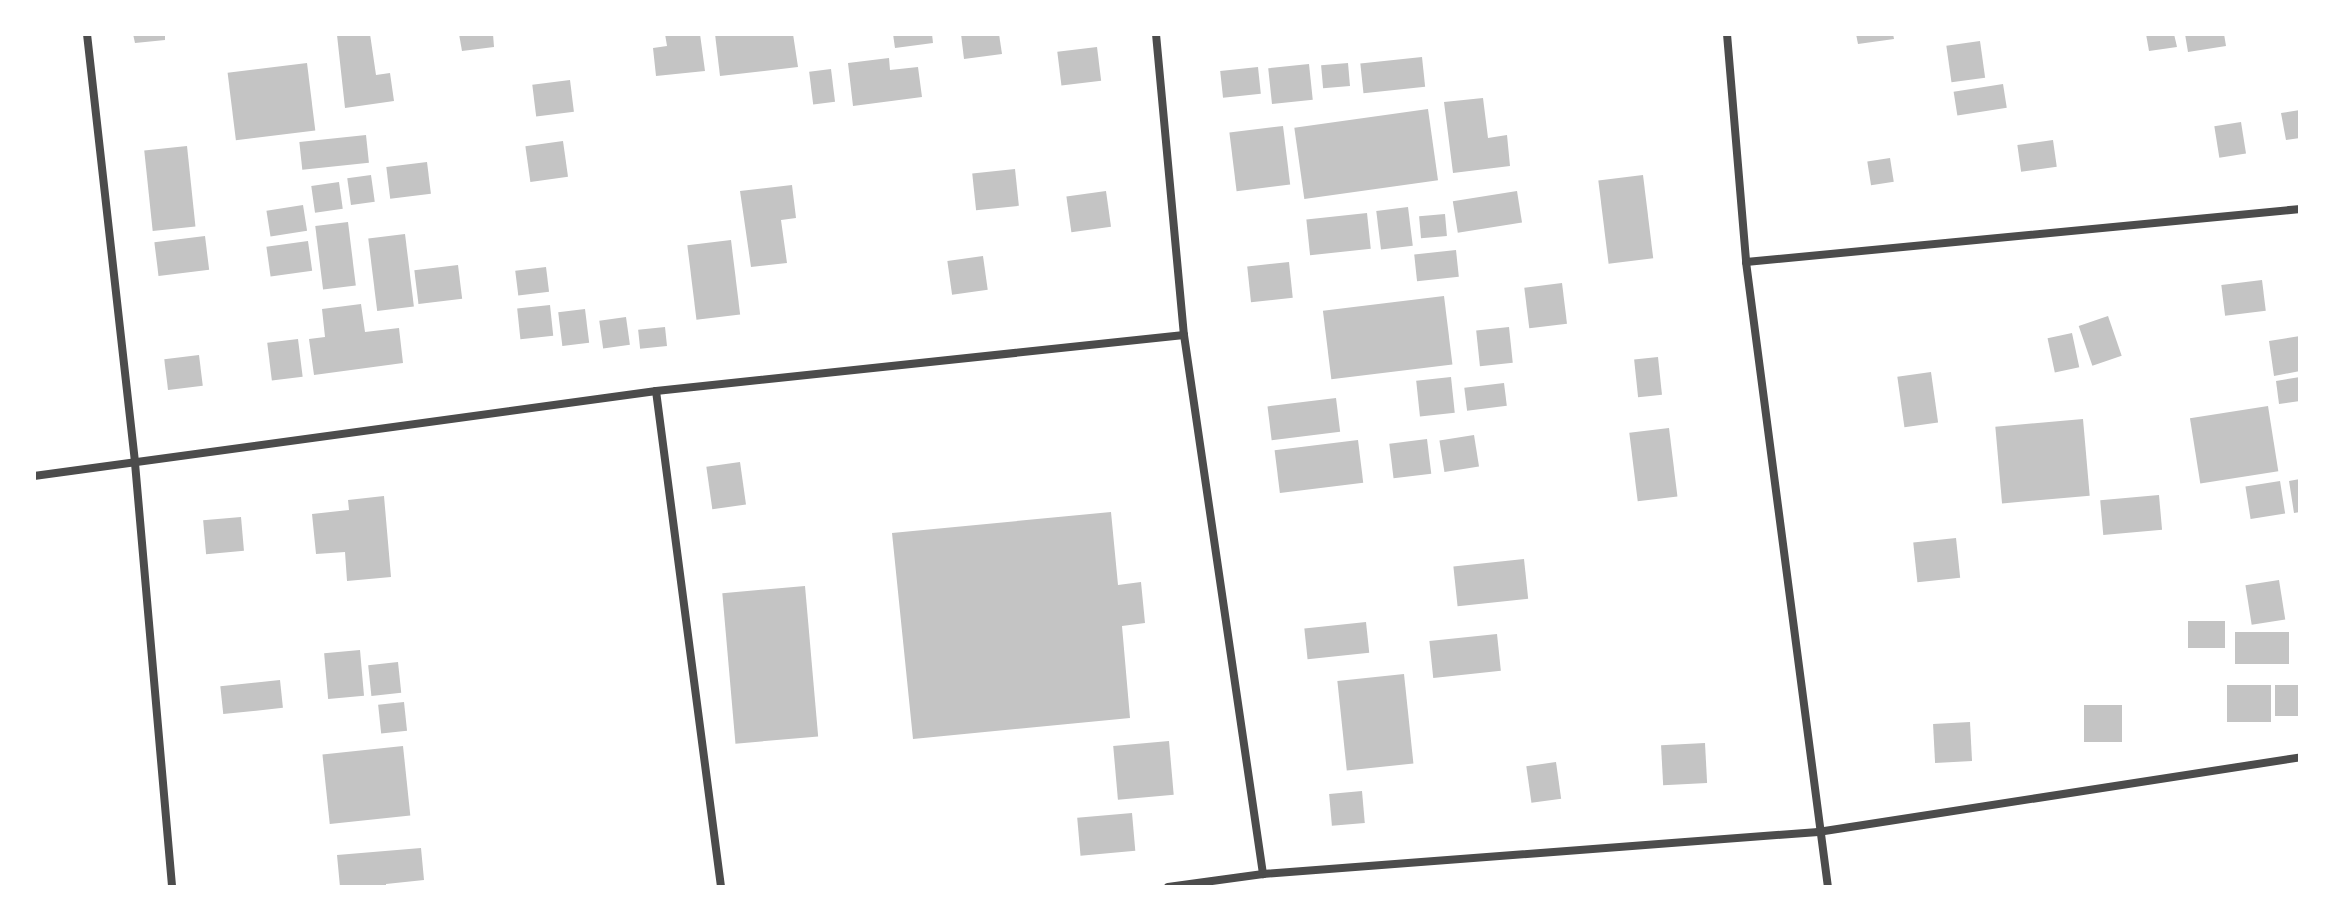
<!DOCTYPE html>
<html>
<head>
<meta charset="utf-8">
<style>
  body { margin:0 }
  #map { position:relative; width:2334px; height:921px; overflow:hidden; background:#fff; font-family:Inter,sans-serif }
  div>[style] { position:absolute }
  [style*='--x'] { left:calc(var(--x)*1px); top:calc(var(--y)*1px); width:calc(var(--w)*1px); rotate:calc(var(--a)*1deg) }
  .building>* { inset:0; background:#c4c4c4; transform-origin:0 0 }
  .minor>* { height:8px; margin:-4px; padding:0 4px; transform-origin:4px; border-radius:4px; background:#4c4c4c }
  span { translate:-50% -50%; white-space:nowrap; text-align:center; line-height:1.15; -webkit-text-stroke:6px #fff; paint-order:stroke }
  .frame { position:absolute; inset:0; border:36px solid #fff; pointer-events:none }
</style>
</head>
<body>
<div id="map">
  <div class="building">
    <div style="clip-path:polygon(133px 34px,165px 34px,165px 40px,135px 43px)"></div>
    <div style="clip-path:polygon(370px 34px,376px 75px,390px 73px,394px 101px,345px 108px,337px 35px)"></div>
    <div style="clip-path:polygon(459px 34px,493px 34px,494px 47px,462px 51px)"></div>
    <div style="clip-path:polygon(665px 34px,700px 34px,705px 71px,656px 76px,653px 48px,667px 46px)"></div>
    <div style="clip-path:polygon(715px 34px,793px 34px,798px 67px,720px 76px)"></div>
    <div style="clip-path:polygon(893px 34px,932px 34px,933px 43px,895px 48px)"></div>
    <div style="clip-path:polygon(961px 34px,999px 34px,1002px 54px,964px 59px)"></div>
    <div style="clip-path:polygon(1856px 34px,1893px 34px,1894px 39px,1858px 44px)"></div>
    <div style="clip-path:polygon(2146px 34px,2174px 34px,2177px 47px,2149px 51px)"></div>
    <div style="clip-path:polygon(2185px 34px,2224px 34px,2226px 46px,2188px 52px)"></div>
    <div style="left:1980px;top:41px;width:37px;height:34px;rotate:82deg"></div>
    <div style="left:1097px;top:47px;width:34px;height:40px;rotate:83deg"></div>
    <div style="left:1422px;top:57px;width:30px;height:62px;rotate:84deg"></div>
    <div style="clip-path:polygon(889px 58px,890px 70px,918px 67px,922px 97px,853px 106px,848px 63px)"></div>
    <div style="left:307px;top:63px;width:68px;height:80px;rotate:83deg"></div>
    <div style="left:1348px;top:63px;width:23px;height:27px;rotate:85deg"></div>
    <div style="left:1309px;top:64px;width:36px;height:41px;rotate:84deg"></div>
    <div style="left:1258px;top:67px;width:27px;height:38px;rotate:84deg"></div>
    <div style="left:831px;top:69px;width:33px;height:22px;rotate:83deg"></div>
    <div style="left:570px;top:80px;width:32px;height:38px;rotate:83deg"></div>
    <div style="left:2003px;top:84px;width:24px;height:50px;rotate:81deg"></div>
    <div style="clip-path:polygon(1483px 98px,1488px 138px,1507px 135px,1510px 166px,1453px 173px,1444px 102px)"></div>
    <div style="left:1428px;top:109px;width:72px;height:135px;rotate:82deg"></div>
    <div style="clip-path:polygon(2300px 110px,2300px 138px,2286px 140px,2281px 113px)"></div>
    <div style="left:2241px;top:122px;width:32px;height:27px;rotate:81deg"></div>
    <div style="left:1283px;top:126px;width:59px;height:54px;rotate:83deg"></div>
    <div style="left:366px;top:135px;width:28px;height:67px;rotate:84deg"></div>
    <div style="left:2053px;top:140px;width:27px;height:36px;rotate:82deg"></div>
    <div style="left:563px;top:141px;width:36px;height:38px;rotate:82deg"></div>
    <div style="left:187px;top:146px;width:81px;height:43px;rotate:84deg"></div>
    <div style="left:1890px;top:158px;width:24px;height:23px;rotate:81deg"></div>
    <div style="left:427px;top:162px;width:32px;height:41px;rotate:83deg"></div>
    <div style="left:1015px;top:169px;width:37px;height:43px;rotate:84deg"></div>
    <div style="left:371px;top:175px;width:27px;height:24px;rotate:82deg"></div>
    <div style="left:1643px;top:175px;width:84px;height:45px;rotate:83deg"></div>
    <div style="left:339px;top:182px;width:27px;height:28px;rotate:82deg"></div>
    <div style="clip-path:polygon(792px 185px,796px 218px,781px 220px,787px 263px,751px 267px,740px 191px)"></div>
    <div style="left:1106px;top:191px;width:36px;height:40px;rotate:82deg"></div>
    <div style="left:1517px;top:191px;width:32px;height:65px;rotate:81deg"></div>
    <div style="left:303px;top:205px;width:26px;height:37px;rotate:81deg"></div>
    <div style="left:1408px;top:207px;width:39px;height:32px;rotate:83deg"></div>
    <div style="left:1367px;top:213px;width:36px;height:61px;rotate:84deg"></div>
    <div style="left:1445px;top:214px;width:22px;height:26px;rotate:85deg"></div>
    <div style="left:348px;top:222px;width:64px;height:33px;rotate:83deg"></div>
    <div style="left:405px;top:234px;width:73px;height:37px;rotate:83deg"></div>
    <div style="left:205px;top:236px;width:34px;height:51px;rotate:83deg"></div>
    <div style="left:731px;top:240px;width:75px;height:44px;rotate:83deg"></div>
    <div style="left:308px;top:241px;width:30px;height:42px;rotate:82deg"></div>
    <div style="left:1456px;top:250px;width:27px;height:42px;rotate:84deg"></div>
    <div style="left:983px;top:256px;width:34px;height:36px;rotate:82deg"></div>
    <div style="left:1289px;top:262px;width:36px;height:42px;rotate:84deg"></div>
    <div style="left:458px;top:265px;width:34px;height:44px;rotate:83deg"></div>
    <div style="left:546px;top:267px;width:25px;height:31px;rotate:83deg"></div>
    <div style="left:2262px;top:280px;width:31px;height:41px;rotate:83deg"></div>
    <div style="left:1562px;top:283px;width:41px;height:38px;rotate:83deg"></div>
    <div style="left:1444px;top:296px;width:69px;height:122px;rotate:83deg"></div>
    <div style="clip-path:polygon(361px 304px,365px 332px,399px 328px,403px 363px,314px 375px,309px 339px,325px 337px,322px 309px)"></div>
    <div style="left:550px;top:305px;width:31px;height:33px;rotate:84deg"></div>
    <div style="left:585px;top:309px;width:34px;height:27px;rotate:83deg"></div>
    <div style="left:2108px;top:316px;width:42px;height:31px;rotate:71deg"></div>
    <div style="left:626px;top:317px;width:28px;height:27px;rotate:82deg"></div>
    <div style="left:665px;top:327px;width:19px;height:27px;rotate:84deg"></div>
    <div style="left:1509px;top:327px;width:36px;height:33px;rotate:84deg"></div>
    <div style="left:2072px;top:333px;width:35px;height:25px;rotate:78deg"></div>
    <div style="clip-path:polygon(2300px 336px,2300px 371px,2274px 376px,2269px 341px)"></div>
    <div style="left:298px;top:339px;width:38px;height:31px;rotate:83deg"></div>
    <div style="left:199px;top:355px;width:31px;height:35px;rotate:83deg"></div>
    <div style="left:1658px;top:357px;width:38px;height:24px;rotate:84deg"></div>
    <div style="left:1931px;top:372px;width:51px;height:34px;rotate:82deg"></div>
    <div style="left:1451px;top:377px;width:36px;height:35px;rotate:84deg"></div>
    <div style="clip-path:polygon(2300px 377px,2300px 401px,2279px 404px,2276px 381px)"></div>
    <div style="left:1504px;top:383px;width:23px;height:40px;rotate:83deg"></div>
    <div style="left:1336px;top:398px;width:34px;height:69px;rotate:83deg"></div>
    <div style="left:2268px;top:406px;width:66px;height:79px;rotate:81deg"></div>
    <div style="left:2083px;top:419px;width:77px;height:88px;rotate:85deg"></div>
    <div style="left:1669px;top:428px;width:69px;height:40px;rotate:83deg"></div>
    <div style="left:1474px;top:435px;width:32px;height:35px;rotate:81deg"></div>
    <div style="left:1427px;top:439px;width:35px;height:38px;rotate:83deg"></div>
    <div style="left:1358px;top:440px;width:43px;height:84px;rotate:83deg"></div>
    <div style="left:740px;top:462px;width:43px;height:34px;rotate:82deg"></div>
    <div style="clip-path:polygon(2300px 479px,2300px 512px,2294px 513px,2289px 481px)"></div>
    <div style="left:2280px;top:481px;width:33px;height:35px;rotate:81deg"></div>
    <div style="left:2159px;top:495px;width:35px;height:59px;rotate:85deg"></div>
    <div style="clip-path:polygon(384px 496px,391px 577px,347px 581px,345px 552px,316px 554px,312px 514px,349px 510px,348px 500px)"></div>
    <div style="clip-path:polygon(1111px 512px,1118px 585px,1141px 582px,1145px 623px,1122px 626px,1130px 718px,913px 739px,892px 533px)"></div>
    <div style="left:241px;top:517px;width:34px;height:38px;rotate:85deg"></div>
    <div style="left:1956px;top:538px;width:40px;height:43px;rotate:84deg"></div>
    <div style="left:1524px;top:559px;width:40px;height:71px;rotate:84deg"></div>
    <div style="left:2279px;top:580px;width:40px;height:34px;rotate:81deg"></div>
    <div style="left:805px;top:586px;width:151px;height:83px;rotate:85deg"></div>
    <div style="left:2225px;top:621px;width:27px;height:37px;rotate:90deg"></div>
    <div style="left:1366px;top:622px;width:31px;height:62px;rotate:84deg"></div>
    <div style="left:2235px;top:632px;width:54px;height:32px"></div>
    <div style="left:1497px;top:634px;width:37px;height:68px;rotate:84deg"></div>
    <div style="left:360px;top:650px;width:46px;height:36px;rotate:85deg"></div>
    <div style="left:398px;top:662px;width:31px;height:30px;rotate:84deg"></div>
    <div style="left:1404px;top:674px;width:90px;height:67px;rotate:84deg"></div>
    <div style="left:280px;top:680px;width:28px;height:60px;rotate:84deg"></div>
    <div style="left:2227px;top:685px;width:44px;height:37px"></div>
    <div style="left:2275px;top:685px;width:25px;height:31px"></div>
    <div style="left:404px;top:702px;width:29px;height:26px;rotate:84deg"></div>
    <div style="left:2084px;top:705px;width:38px;height:37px"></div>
    <div style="left:1970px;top:722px;width:39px;height:37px;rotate:87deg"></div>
    <div style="left:1169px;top:741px;width:54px;height:56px;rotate:85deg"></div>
    <div style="left:1705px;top:743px;width:40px;height:44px;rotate:87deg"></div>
    <div style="left:403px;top:746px;width:70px;height:81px;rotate:84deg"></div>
    <div style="left:1556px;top:762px;width:37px;height:30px;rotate:82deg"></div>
    <div style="left:1362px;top:791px;width:32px;height:33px;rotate:85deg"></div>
    <div style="left:1132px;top:813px;width:38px;height:55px;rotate:85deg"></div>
    <div style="clip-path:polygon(421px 848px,424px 880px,386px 884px,386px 887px,340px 887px,337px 855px)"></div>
  </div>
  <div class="minor">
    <div style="--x:87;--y:34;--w:432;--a:83.6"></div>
    <div style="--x:135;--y:463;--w:426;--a:85"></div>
    <div style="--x:1156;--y:34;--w:302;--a:84.7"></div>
    <div style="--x:1184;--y:335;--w:545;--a:81.66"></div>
    <div style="--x:1727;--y:34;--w:229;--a:85.2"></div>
    <div style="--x:1746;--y:262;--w:630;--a:82.53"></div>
    <div style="--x:1746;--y:262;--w:557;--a:-5.46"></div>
    <div style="--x:656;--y:391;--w:500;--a:82.53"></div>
    <div style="--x:34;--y:476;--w:628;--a:-7.78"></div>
    <div style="--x:656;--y:391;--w:531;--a:-6.05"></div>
    <div style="--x:1168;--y:887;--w:96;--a:-7.8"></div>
    <div style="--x:1263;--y:874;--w:557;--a:-4.33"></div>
    <div style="--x:1818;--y:832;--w:488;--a:-8.8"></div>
  </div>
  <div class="frame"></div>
</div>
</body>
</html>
